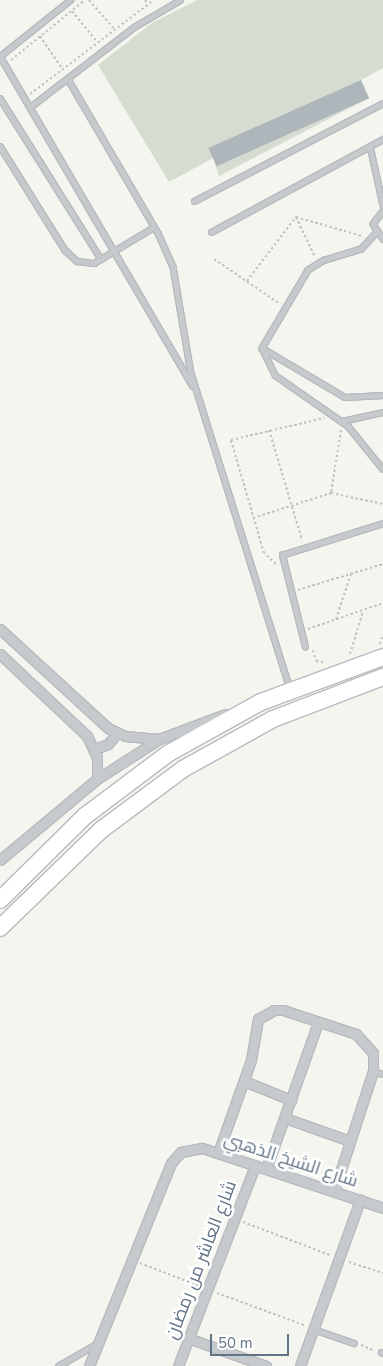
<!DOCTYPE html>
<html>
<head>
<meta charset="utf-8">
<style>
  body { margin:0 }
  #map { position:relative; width:383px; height:1366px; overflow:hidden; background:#f5f5f0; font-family:"Nunito Sans",Cairo,sans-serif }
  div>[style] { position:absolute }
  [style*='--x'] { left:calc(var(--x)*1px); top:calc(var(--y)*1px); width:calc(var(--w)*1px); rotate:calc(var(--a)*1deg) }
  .green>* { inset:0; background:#d5ddd1 }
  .building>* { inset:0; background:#aeb6bb; transform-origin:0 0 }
  .path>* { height:2px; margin-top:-1px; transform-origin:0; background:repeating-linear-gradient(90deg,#c0c1c3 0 2.5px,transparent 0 5px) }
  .roads { filter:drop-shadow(1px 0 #b8bbbe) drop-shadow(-1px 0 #b8bbbe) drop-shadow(0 1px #b8bbbe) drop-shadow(0 -1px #b8bbbe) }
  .lane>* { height:4.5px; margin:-2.25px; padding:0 2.25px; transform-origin:2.25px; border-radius:2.25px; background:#c7cacd }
  .street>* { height:9px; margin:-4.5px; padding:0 4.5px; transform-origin:4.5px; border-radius:4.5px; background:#c7cacd }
  .highway>* { height:16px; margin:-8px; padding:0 8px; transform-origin:8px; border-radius:8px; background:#fff }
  span { translate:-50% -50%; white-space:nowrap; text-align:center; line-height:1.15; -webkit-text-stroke:5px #fff; paint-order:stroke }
  .street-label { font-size:18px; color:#617384 }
  .scale { position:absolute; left:210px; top:1334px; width:79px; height:22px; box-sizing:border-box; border:2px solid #617384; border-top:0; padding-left:6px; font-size:15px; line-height:18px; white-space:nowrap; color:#617384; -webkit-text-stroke:4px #fff; paint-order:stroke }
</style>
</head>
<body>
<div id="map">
  <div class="green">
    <div style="clip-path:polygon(197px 0,383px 0,383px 68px,361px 80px,369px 98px,219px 176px,213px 158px,169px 182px,98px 65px,152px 23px)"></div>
  </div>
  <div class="building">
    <div style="left:361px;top:80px;width:20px;height:167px;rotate:66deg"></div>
  </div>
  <div class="path">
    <div style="--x:89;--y:0;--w:38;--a:49"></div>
    <div style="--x:145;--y:0;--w:5;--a:53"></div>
    <div style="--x:72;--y:11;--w:40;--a:51"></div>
    <div style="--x:40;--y:36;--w:40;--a:56"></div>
    <div style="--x:11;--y:60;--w:95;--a:-39"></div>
    <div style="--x:30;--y:94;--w:156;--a:-37.2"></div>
    <div style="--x:296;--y:217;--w:44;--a:64.6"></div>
    <div style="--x:214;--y:259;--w:80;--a:34.3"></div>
    <div style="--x:247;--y:281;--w:81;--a:-52.6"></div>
    <div style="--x:296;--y:217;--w:69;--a:16.1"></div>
    <div style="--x:269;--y:430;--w:115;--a:73.3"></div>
    <div style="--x:341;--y:430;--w:64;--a:99"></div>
    <div style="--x:331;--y:493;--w:53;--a:11.9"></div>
    <div style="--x:253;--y:518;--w:82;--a:-17.8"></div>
    <div style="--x:276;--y:564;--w:16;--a:-137"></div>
    <div style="--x:264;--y:553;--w:118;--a:-106.3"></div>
    <div style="--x:231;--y:440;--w:96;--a:-13.3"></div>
    <div style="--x:298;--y:590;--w:89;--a:-17"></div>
    <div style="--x:336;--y:619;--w:47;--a:-71.6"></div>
    <div style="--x:308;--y:629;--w:79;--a:-19.1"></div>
    <div style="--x:380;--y:644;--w:10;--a:-73"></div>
    <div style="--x:313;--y:650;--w:11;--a:75"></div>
    <div style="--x:316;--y:661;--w:10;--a:11"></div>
    <div style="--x:350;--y:654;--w:45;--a:-73.2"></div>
    <div style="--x:243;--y:1222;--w:93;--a:20.8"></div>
    <div style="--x:349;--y:1262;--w:36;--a:18"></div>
    <div style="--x:140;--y:1263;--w:63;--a:21.3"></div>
    <div style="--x:217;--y:1293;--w:93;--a:20.2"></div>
    <div style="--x:361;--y:1345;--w:13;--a:23"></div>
  </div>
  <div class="roads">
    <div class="lane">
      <div style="--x:0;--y:56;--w:382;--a:59.7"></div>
      <div style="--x:0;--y:56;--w:90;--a:-38.7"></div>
      <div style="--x:68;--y:79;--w:178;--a:59.7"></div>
      <div style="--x:158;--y:233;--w:37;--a:66"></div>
      <div style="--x:173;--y:267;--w:108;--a:80.4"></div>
      <div style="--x:191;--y:373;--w:330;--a:72.6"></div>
      <div style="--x:0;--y:98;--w:190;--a:57.9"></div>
      <div style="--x:30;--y:107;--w:131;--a:-37.6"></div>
      <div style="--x:134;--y:27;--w:53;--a:-30.4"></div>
      <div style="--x:0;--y:146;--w:123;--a:58"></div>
      <div style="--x:65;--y:250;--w:16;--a:43"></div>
      <div style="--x:77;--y:261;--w:17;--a:7"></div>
      <div style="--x:94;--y:263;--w:70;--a:-31"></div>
      <div style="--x:370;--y:146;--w:60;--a:77.6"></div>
      <div style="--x:194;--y:201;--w:213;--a:-27.4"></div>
      <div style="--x:383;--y:211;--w:16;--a:128"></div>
      <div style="--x:373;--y:224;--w:18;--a:56"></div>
      <div style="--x:211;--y:232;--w:196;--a:-28.4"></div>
      <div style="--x:376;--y:233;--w:22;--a:133"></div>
      <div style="--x:361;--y:249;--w:39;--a:163"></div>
      <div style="--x:324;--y:260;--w:19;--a:148"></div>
      <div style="--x:308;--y:270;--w:91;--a:120.5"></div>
      <div style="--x:262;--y:348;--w:30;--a:64"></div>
      <div style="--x:275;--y:375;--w:89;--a:34.9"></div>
      <div style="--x:348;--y:426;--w:55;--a:50.9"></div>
      <div style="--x:262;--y:348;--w:96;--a:30.6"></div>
      <div style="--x:345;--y:397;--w:38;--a:-3"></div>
      <div style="--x:342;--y:421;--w:42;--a:-12.4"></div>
      <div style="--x:305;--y:647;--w:95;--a:-104"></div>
      <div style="--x:282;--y:555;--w:106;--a:-17.6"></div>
      <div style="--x:373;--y:1071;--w:10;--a:17"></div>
      <div style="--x:313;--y:1329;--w:43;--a:18.9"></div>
      <div style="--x:381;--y:1352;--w:2;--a:27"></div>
      <div style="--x:58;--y:1366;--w:46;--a:-29.9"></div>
    </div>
    <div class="street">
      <div style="--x:0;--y:629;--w:147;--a:42.5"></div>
      <div style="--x:108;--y:728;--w:19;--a:25"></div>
      <div style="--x:125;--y:736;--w:34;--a:5"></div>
      <div style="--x:0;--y:654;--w:120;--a:43.3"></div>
      <div style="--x:87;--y:736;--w:23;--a:65"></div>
      <div style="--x:97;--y:757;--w:22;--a:90"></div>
      <div style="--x:95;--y:749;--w:14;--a:-21"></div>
      <div style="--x:108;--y:744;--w:14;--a:-51"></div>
      <div style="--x:0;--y:860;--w:126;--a:-39.9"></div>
      <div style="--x:97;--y:779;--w:74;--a:-32.8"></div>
      <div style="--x:159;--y:739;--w:71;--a:-20.7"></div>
      <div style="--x:244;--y:1081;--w:51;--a:22"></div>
      <div style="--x:285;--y:1118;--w:69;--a:19.5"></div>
      <div style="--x:218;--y:1153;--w:99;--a:-70.5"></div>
      <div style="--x:251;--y:1060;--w:42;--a:-80.3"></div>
      <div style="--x:258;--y:1019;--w:18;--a:-29"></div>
      <div style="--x:274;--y:1010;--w:9;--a:0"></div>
      <div style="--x:283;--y:1010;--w:77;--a:18.2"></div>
      <div style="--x:356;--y:1034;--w:25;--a:48"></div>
      <div style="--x:373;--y:1053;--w:18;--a:90"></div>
      <div style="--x:373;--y:1071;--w:126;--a:108"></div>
      <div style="--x:266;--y:1169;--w:156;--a:-70.5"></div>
      <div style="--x:188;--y:1338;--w:83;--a:19.7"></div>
      <div style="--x:89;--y:1366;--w:219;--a:-68"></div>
      <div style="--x:171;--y:1163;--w:15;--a:-48"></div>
      <div style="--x:181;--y:1152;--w:21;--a:-11"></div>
      <div style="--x:202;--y:1148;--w:191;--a:18.3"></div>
      <div style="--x:178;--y:1366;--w:215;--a:-69"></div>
      <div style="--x:300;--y:1366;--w:177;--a:-70.1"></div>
    </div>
    <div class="highway">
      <div style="--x:0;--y:900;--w:120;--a:-44.7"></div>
      <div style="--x:85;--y:816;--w:105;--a:-36.9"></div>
      <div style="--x:169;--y:753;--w:105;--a:-29"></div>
      <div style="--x:261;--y:702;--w:130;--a:-20.2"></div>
      <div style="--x:0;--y:928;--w:141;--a:-44.1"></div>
      <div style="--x:101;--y:830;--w:102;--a:-36.6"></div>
      <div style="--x:183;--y:769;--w:103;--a:-29.1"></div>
      <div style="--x:273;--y:719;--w:118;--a:-20.9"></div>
    </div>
  </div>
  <div class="street-label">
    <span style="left:291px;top:1160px;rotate:18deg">شارع الشيخ الذهبي</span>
    <span style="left:201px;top:1260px;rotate:-69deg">شارع العاشر من رمضان</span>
  </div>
  <div class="scale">50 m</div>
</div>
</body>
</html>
